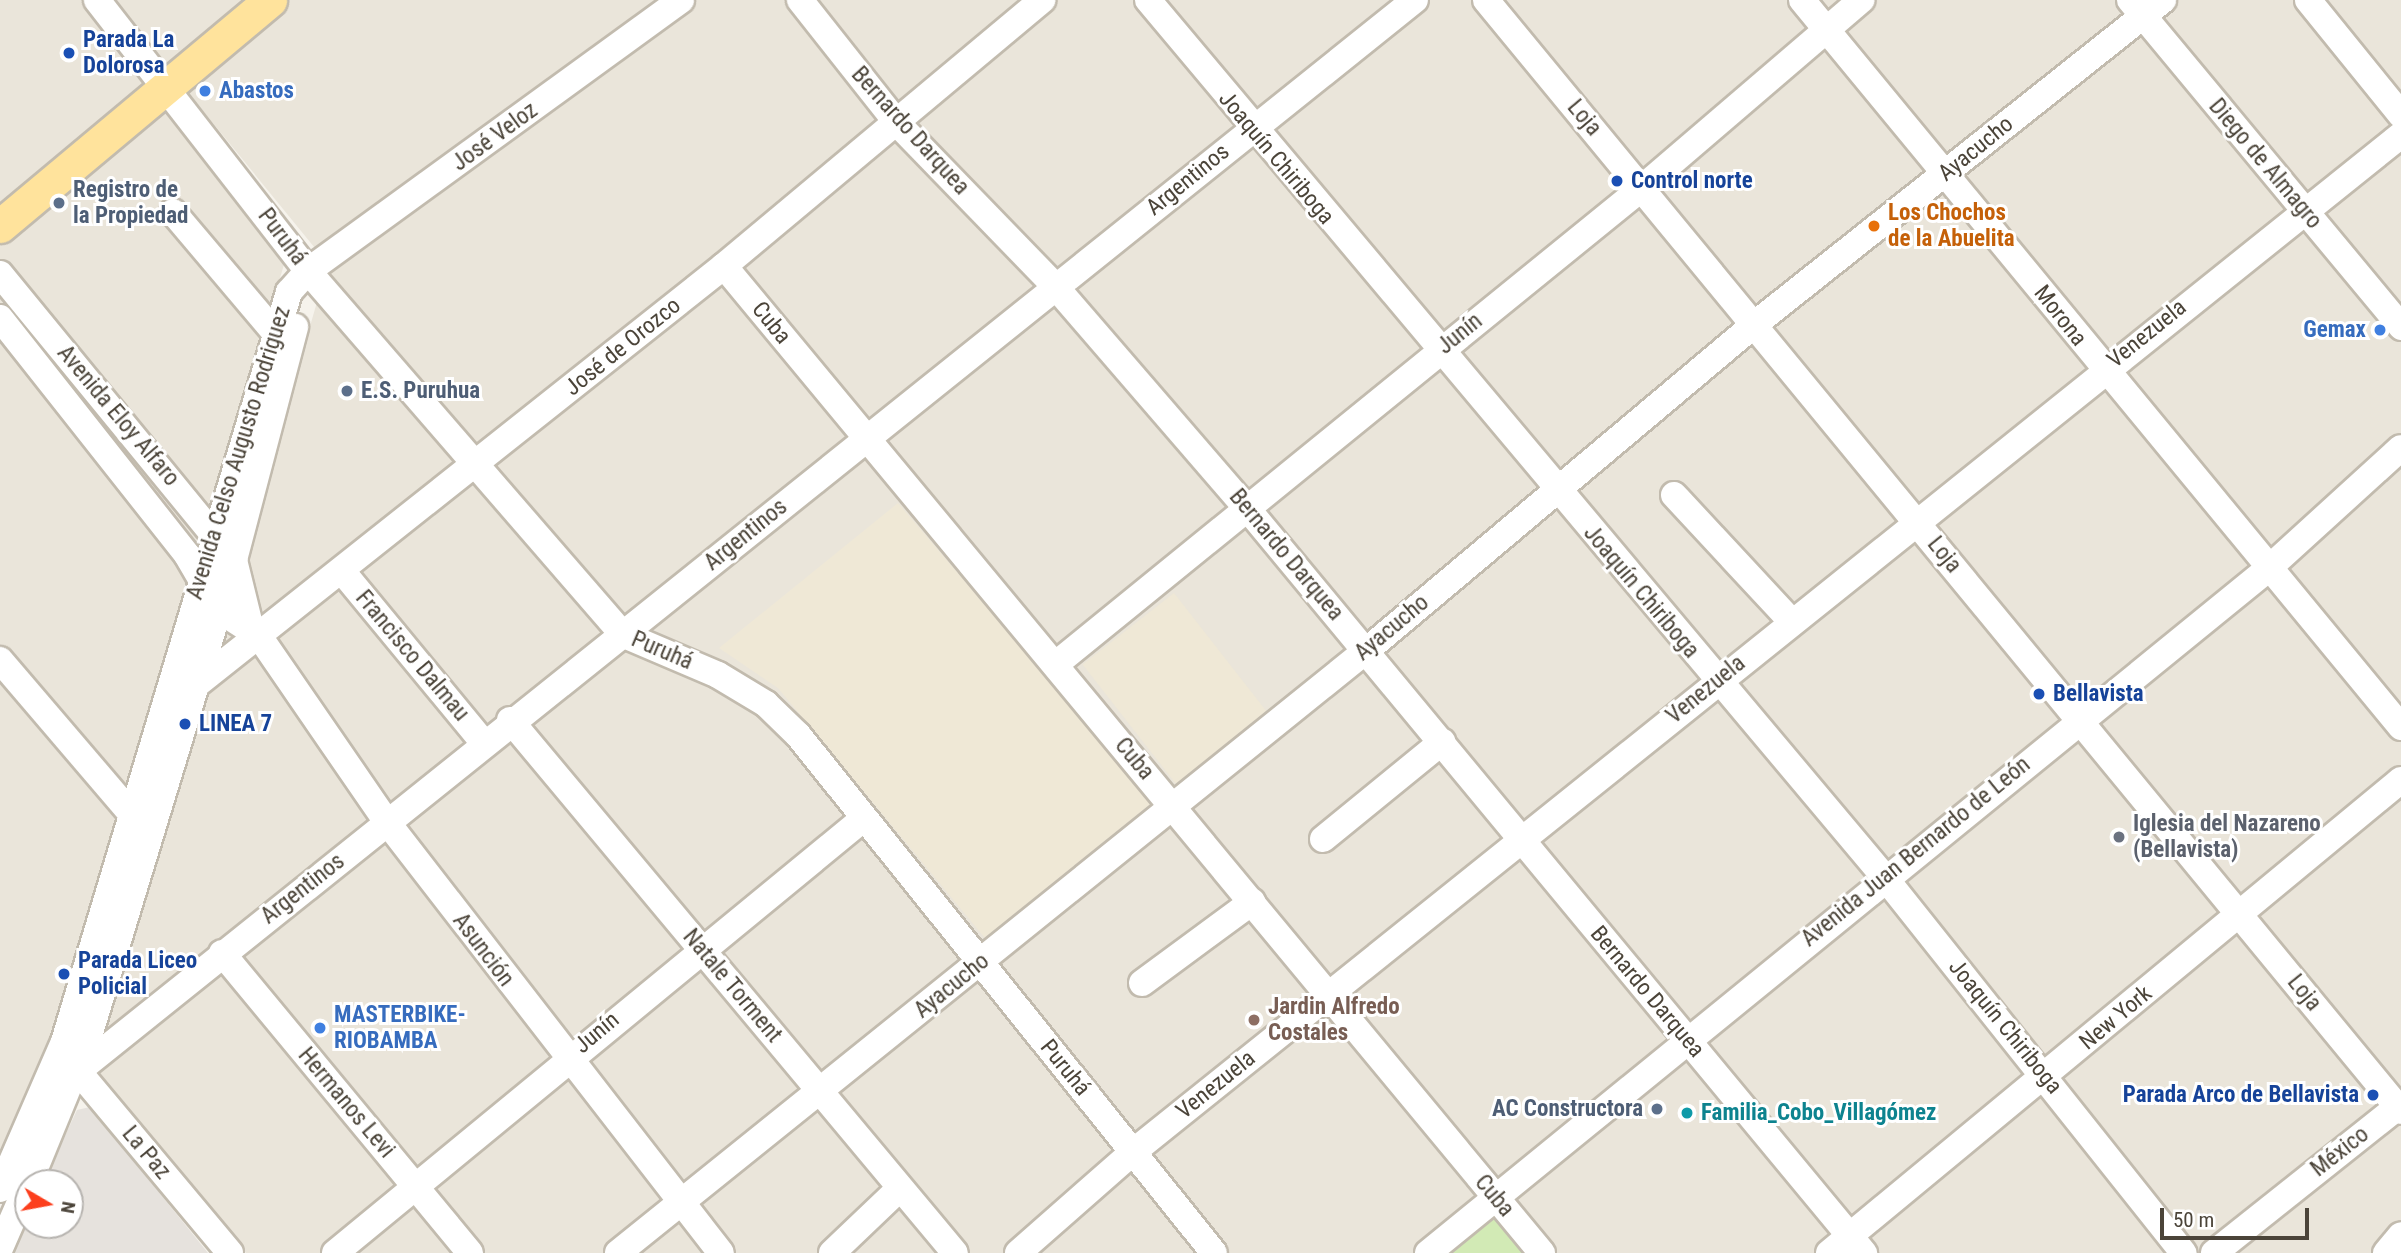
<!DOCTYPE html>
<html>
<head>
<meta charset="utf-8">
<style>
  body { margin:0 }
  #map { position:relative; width:2401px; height:1253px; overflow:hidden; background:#f6f3ec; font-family:"Roboto Condensed",sans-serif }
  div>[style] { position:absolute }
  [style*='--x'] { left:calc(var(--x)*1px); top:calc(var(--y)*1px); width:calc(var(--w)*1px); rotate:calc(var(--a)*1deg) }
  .residential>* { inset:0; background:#eae5da }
  .industrial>* { inset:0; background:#e6e2dd }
  .education>* { inset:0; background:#efe8d6; transform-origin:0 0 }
  .green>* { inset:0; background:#d2eab5 }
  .roads { filter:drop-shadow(2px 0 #c2bbae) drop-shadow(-2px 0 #c2bbae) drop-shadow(0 2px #c2bbae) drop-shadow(0 -2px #c2bbae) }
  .minor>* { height:26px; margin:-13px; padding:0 13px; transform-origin:13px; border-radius:13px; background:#fff }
  .major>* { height:33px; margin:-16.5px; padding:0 16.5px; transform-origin:16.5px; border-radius:16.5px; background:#ffe39c }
  .dots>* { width:19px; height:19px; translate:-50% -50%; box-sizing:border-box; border:4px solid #fff; border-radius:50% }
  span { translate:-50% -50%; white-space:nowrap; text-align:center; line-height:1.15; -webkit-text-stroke:6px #fff; paint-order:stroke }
  .transit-label { font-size:23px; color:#164399; font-weight:700 }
  .left { translate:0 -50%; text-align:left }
  .right { translate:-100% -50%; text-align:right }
  .shop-label { font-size:23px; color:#366cbe; font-weight:700 }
  .street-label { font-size:23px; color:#4b4439 }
  .service-label { font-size:23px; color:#4e5e75; font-weight:700 }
  .food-label { font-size:23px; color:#c56008; font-weight:700 }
  .worship-label { font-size:23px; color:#5b616d; font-weight:700 }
  .education-label { font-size:23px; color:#785e54; font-weight:700 }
  .culture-label { font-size:23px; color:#0d838f; font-weight:700 }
  .north { position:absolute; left:14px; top:1169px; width:70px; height:70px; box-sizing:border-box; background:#fff; border:2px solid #b7b4b0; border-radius:50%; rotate:100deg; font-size:19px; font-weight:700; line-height:28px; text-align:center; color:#4b4439 }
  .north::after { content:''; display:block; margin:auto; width:24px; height:32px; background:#fc3f1d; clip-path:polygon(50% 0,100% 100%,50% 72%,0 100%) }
  .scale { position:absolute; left:2160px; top:1208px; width:149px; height:32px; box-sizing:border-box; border:4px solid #4b4439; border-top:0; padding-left:9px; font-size:21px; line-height:24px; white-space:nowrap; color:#4b4439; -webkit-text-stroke:5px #fff; paint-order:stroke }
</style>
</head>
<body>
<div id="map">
  <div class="residential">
    <div style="clip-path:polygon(0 0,251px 0,0 203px)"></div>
    <div style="clip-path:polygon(285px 0,2401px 0,2401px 1253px,246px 1253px,95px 1070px,328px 264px,181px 84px)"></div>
    <div style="clip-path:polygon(163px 104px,286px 258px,47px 1051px,0 1161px,0 238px)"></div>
  </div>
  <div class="industrial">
    <div style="clip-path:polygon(90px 1107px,208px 1253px,11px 1253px,28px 1217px,28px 1225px,70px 1225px,70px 1183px,43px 1183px,77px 1110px)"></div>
  </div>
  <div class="education">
    <div style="clip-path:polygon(898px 503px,1153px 802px,985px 938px,778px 688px,719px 648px)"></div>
    <div style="left:1174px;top:593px;width:153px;height:116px;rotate:52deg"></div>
  </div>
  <div class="green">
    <div style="clip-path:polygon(1495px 1212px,1528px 1253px,1446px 1253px)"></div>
  </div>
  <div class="roads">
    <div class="minor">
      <div style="--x:97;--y:0;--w:343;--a:52.1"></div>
      <div style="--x:308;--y:271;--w:480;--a:49.1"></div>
      <div style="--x:622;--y:634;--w:104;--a:23.1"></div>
      <div style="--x:718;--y:675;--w:56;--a:31.1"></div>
      <div style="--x:766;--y:704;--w:45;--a:44.1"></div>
      <div style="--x:798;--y:735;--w:664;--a:51.23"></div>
      <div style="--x:800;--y:0;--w:157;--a:51.7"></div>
      <div style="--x:897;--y:123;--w:227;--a:45.9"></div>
      <div style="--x:1055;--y:286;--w:292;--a:49.2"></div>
      <div style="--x:1246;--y:507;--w:969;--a:50.36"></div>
      <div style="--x:1148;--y:0;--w:1148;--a:49.98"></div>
      <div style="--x:1886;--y:879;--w:478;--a:51.5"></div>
      <div style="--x:1486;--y:0;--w:1439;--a:50.53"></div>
      <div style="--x:1802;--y:0;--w:942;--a:50.51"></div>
      <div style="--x:2130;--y:0;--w:425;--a:50.3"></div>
      <div style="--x:2308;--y:0;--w:148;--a:51"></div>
      <div style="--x:173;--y:212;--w:161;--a:49.8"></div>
      <div style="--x:724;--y:266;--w:1282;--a:50.35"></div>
      <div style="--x:0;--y:274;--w:370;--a:50.7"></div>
      <div style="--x:234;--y:560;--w:67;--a:76.2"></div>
      <div style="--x:0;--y:318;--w:302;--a:51.7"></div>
      <div style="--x:187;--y:555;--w:64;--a:59.8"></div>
      <div style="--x:219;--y:610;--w:48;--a:33"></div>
      <div style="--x:259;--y:636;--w:226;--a:55.5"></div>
      <div style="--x:387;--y:822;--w:545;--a:52.23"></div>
      <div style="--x:1674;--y:495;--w:172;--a:47.1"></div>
      <div style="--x:342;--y:571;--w:222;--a:50.5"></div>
      <div style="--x:0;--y:660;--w:199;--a:49.5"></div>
      <div style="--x:1056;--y:664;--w:755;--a:-39.09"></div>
      <div style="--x:1642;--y:188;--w:289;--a:-40.6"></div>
      <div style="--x:197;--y:684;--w:673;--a:-38.42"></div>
      <div style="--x:724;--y:266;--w:415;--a:-39.9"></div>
      <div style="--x:510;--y:720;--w:694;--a:50.14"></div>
      <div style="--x:1323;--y:839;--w:154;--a:-39.2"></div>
      <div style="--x:222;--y:953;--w:389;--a:50.4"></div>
      <div style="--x:1142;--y:983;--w:137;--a:-36.4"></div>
      <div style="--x:65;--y:1067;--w:14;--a:17"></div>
      <div style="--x:78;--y:1071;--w:237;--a:50.1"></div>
      <div style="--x:78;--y:1071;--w:1713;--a:-38.7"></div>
      <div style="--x:29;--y:1183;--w:156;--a:-67.7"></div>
      <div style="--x:88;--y:1039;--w:501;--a:-73.05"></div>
      <div style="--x:234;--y:560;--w:241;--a:-75.3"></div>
      <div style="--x:0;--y:1189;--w:160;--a:-66.5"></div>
      <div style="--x:64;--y:1042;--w:783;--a:-73.3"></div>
      <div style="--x:289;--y:292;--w:28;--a:-48"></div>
      <div style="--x:308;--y:271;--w:461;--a:-36"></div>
      <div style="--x:0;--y:1248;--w:70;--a:-66.4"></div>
      <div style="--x:335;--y:1253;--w:683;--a:-39.42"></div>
      <div style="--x:618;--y:1253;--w:962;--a:-38.84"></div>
      <div style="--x:1367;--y:650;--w:507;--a:-40.04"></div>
      <div style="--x:1755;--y:324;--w:521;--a:-38.45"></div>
      <div style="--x:832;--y:1253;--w:94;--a:-43.7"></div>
      <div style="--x:1018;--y:1253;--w:153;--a:-41.3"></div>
      <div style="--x:1133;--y:1152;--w:1625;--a:-38.73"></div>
      <div style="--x:1428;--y:1253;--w:1085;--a:-39.16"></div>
      <div style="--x:2269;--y:568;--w:178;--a:-42.3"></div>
      <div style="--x:1829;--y:1253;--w:742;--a:-39.59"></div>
      <div style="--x:2214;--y:1253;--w:239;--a:-38.5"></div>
      <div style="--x:2386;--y:1253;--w:23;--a:-50"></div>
    </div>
    <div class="major">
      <div style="--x:0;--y:226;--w:352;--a:-39.9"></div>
    </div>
  </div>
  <div class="dots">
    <div style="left:69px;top:53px;background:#1a4fb4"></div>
    <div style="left:205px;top:91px;background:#3f7fe0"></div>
    <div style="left:1617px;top:181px;background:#1a4fb4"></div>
    <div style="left:59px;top:203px;background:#5c6f8a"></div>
    <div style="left:1874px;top:226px;background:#e8710a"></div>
    <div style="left:2380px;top:330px;background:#3f7fe0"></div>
    <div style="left:347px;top:391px;background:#5c6f8a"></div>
    <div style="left:2039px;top:694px;background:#1a4fb4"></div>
    <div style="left:185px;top:724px;background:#1a4fb4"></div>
    <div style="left:2119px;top:837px;background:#6b7280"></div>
    <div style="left:64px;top:974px;background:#1a4fb4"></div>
    <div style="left:1254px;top:1020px;background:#8d6e63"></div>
    <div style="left:320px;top:1028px;background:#3f7fe0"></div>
    <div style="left:2373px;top:1095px;background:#1a4fb4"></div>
    <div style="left:1657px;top:1109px;background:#5c6f8a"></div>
    <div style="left:1687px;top:1113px;background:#0f9aa8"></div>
  </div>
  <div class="transit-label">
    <span class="left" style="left:83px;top:53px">Parada La<br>Dolorosa</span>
    <span class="left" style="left:1631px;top:181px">Control norte</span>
    <span class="left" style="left:2053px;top:694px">Bellavista</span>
    <span class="left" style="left:199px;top:724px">LINEA 7</span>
    <span class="left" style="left:78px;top:974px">Parada Liceo<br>Policial</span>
    <span class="right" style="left:2359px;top:1095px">Parada Arco de Bellavista</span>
  </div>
  <div class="shop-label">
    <span class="left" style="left:219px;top:91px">Abastos</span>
    <span class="right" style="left:2366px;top:330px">Gemax</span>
    <span class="left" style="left:334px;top:1028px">MASTERBIKE-<br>RIOBAMBA</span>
  </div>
  <div class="street-label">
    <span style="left:1584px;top:118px;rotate:50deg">Loja</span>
    <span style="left:910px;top:131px;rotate:48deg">Bernardo Darquea</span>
    <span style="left:495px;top:137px;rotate:-36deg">José Veloz</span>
    <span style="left:1976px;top:149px;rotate:-39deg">Ayacucho</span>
    <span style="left:1276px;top:158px;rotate:50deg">Joaquín Chiriboga</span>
    <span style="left:2265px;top:164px;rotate:50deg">Diego de Almagro</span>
    <span style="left:1188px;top:180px;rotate:-39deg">Argentinos</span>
    <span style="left:282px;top:237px;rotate:53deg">Puruhá</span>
    <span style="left:2060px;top:316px;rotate:52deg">Morona</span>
    <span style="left:771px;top:323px;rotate:51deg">Cuba</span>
    <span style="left:1460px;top:334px;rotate:-39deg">Junín</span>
    <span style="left:2147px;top:334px;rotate:-39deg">Venezuela</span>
    <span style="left:623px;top:347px;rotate:-39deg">José de Orozco</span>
    <span style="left:118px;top:416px;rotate:50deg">Avenida Eloy Alfaro</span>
    <span style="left:239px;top:453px;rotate:-73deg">Avenida Celso Augusto Rodriguez</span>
    <span style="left:746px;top:535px;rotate:-39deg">Argentinos</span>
    <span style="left:1286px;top:555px;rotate:50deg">Bernardo Darquea</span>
    <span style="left:1944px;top:555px;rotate:51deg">Loja</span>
    <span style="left:1641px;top:592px;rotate:50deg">Joaquín Chiriboga</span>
    <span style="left:1392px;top:628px;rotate:-40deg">Ayacucho</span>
    <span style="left:662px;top:651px;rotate:23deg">Puruhá</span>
    <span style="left:412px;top:656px;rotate:50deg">Francisco Dalmau</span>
    <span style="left:1706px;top:690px;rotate:-39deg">Venezuela</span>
    <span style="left:1134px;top:759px;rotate:50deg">Cuba</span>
    <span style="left:1916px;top:852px;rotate:-39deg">Avenida Juan Bernardo de León</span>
    <span style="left:303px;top:889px;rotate:-38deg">Argentinos</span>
    <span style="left:483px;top:950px;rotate:53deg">Asunción</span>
    <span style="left:732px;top:986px;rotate:50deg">Natale Torment</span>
    <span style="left:952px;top:986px;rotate:-39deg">Ayacucho</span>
    <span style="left:1647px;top:992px;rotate:50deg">Bernardo Darquea</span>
    <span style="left:2304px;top:993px;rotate:51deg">Loja</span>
    <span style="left:2116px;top:1018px;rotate:-40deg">New York</span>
    <span style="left:2005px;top:1027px;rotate:51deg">Joaquín Chiriboga</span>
    <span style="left:597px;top:1033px;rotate:-40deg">Junín</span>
    <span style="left:1065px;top:1068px;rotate:51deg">Puruhá</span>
    <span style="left:1216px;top:1085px;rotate:-39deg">Venezuela</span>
    <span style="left:346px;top:1103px;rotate:50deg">Hermanos Levi</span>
    <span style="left:2340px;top:1152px;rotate:-38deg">México</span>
    <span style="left:146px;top:1153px;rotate:50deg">La Paz</span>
    <span style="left:1494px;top:1196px;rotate:50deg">Cuba</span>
  </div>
  <div class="service-label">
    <span class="left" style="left:73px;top:203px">Registro de<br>la Propiedad</span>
    <span class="left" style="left:361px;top:391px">E.S. Puruhua</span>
    <span class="right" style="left:1643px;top:1109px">AC Constructora</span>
  </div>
  <div class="food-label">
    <span class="left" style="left:1888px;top:226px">Los Chochos<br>de la Abuelita</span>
  </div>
  <div class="worship-label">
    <span class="left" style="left:2133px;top:837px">Iglesia del Nazareno<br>(Bellavista)</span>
  </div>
  <div class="education-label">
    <span class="left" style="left:1268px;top:1020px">Jardin Alfredo<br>Costales</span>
  </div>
  <div class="culture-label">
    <span class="left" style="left:1701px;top:1113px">Familia_Cobo_Villagómez</span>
  </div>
  <div class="north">N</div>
  <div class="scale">50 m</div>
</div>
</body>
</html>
